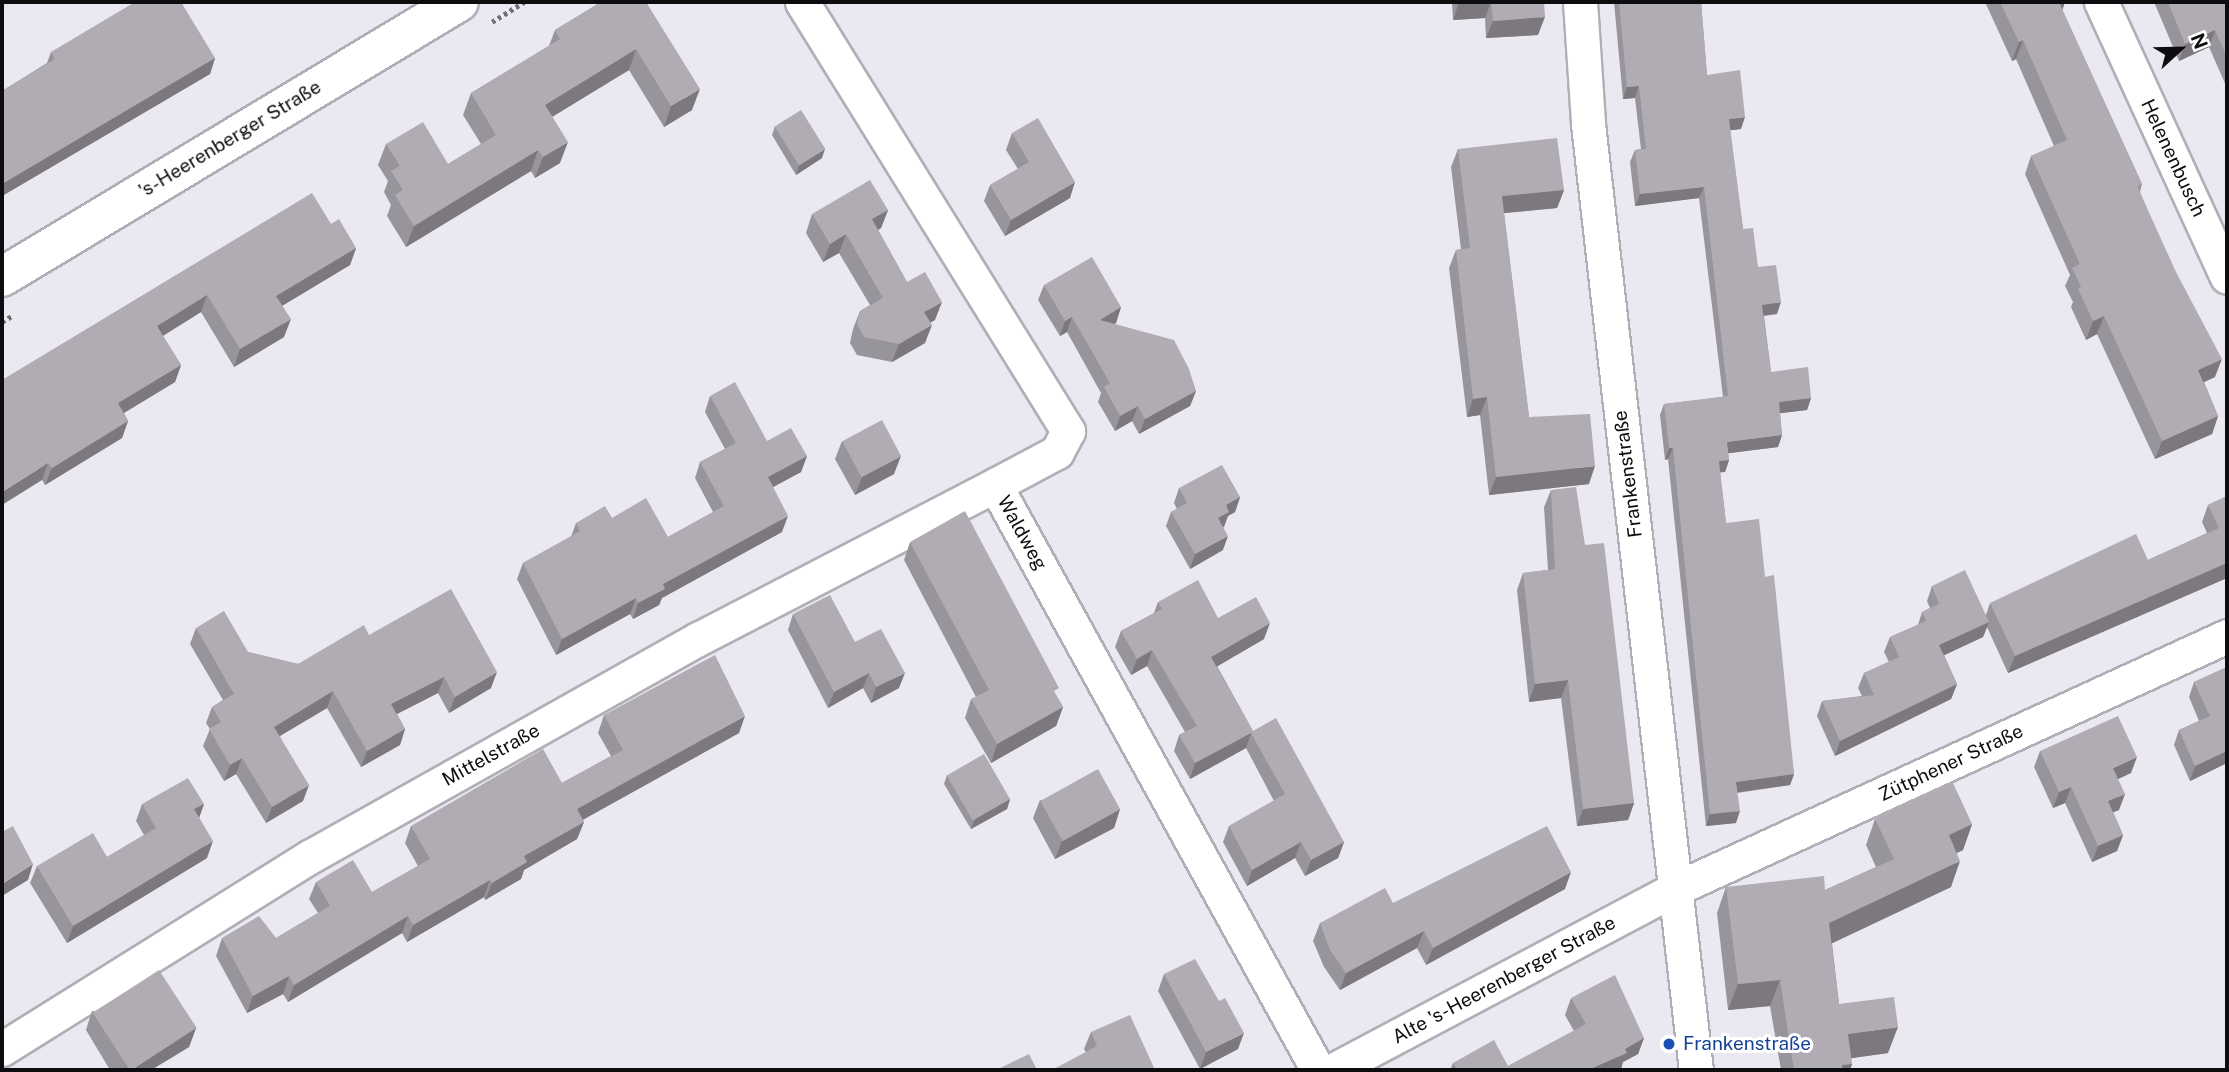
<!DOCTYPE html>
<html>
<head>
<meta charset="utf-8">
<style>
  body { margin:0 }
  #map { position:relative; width:2229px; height:1072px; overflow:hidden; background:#eae8f1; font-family:"Public Sans",sans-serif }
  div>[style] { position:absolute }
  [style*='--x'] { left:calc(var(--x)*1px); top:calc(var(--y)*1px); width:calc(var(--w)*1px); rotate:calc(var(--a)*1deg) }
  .path>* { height:4.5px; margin-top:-2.25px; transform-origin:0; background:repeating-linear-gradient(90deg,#717076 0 3.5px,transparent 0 7px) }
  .roads { filter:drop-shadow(2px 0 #b0afb7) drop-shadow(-2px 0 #b0afb7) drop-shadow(0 2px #b0afb7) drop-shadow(0 -2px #b0afb7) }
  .street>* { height:33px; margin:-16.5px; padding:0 16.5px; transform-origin:16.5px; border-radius:16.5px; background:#fff }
  .secondary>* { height:38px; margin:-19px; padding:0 19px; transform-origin:19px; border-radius:19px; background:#fff }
  .wall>* { inset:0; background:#98949b }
  .shaded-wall>* { inset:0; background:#7c787e }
  .building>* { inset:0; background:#b1acb4; transform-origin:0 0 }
  .dots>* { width:19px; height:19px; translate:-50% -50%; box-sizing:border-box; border:4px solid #fff; border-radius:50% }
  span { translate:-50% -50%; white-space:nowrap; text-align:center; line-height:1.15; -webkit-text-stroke:6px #fff; paint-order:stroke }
  .street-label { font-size:19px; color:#0d0d10 }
  .transit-label { font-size:19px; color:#164399 }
  .left { translate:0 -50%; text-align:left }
  .frame { position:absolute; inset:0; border:4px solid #0d0d10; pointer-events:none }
  .north { position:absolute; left:2145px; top:14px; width:70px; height:70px; -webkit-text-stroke:5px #fff; paint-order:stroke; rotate:68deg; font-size:19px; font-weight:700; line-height:28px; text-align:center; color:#0d0d10 }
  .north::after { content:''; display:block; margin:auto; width:24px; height:32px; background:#0d0d10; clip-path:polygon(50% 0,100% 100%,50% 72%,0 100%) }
</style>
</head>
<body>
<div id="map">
  <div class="path">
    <div style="--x:492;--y:22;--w:38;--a:-32"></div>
    <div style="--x:2;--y:322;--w:13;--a:-32"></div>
  </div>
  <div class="roads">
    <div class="street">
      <div style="--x:802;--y:2;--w:505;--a:58.2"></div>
      <div style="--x:1068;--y:431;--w:24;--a:118"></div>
      <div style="--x:1057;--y:452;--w:70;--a:152"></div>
      <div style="--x:995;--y:485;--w:668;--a:61.1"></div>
      <div style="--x:1580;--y:2;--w:122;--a:86.2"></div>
      <div style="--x:1588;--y:124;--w:952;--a:83.49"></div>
      <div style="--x:2101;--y:2;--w:302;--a:65.4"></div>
      <div style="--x:2;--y:1049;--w:364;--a:-32"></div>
      <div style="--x:311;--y:856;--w:444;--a:-29.3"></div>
      <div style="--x:698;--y:639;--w:335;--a:-27.4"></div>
      <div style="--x:1333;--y:1070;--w:387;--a:-27.9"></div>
      <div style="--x:1675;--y:889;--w:607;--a:-24.62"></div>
    </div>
    <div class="secondary">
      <div style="--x:2;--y:277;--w:533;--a:-31.04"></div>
    </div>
  </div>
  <div class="wall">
    <div style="clip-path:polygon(601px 2px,692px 110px,664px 127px,629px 70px,552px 117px,560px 163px,535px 178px,531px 171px,406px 247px,387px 216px,391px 205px,384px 192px,388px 181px,378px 165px,386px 144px,448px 164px,481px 144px,463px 115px,471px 93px,549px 46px,555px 30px)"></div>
    <div style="clip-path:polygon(1452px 2px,1544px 2px,1538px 35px,1486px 38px,1485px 18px,1453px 20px)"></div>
    <div style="clip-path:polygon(1614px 2px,1701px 2px,1707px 75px,1741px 129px,1730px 130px,1743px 229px,1777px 314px,1764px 316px,1771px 372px,1811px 398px,1807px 410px,1780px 413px,1782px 435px,1778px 447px,1728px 453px,1729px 460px,1725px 472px,1720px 472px,1726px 523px,1765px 577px,1794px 774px,1790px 785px,1737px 793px,1736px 823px,1706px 826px,1668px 459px,1665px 460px,1660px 415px,1664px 404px,1723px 397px,1699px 198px,1635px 206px,1630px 162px,1635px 150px,1641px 149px,1635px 98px,1623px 99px)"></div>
    <div style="clip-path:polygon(1985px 2px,2065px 2px,2062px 10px,2142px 184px,2140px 192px,2215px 377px,2204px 382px,2218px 416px,2212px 434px,2155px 459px,2097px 334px,2086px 340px,2071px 307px,2073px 302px,2065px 286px,2070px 275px,2025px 174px,2031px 156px,2054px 146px,2016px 59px,2012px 61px)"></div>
    <div style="clip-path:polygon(2154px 2px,2227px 2px,2227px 88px,2209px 47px,2179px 61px)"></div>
    <div style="clip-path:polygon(51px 52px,215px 58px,210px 74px,2px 196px,2px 91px,47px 63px)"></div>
    <div style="clip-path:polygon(775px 126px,822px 158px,796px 175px,772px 135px)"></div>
    <div style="clip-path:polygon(1012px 133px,1070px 198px,1005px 236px,984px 201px,990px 185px,1018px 169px,1006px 150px)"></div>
    <div style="clip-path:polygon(1458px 149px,1564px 190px,1557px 208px,1504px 213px,1529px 417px,1589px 484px,1489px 495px,1480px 415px,1467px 417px,1449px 268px,1456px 250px,1461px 249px,1451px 167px)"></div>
    <div style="clip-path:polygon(888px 210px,881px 228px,878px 230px,907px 282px,935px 320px,931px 322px,925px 343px,892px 362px,857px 355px,850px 343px,853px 329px,860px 311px,870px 305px,839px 253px,823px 262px,806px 233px,812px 214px)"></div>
    <div style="clip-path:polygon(331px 224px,356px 248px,350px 265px,282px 306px,284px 337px,234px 367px,201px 312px,163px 336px,181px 365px,175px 382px,124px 413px,128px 421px,122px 438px,45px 485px,42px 480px,2px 380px)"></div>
    <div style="clip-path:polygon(1044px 285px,1121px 307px,1116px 323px,1114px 323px,1196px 391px,1190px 406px,1139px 434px,1132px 421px,1115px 431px,1098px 402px,1101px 393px,1067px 332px,1060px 336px,1038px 300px)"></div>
    <div style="clip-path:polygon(710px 396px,767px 441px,807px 456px,801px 472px,773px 487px,782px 532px,662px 598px,659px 605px,633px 619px,630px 614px,556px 655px,517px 579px,523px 563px,571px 537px,576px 523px,612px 518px,668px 537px,713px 512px,695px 478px,700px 462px,725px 449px,705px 412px)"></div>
    <div style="clip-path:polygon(842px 441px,894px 474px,855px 495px,835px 459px)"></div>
    <div style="clip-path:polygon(1179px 488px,1240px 497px,1235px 512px,1228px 516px,1223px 527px,1223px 550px,1190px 569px,1166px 526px,1171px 512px,1177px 509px,1174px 503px)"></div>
    <div style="clip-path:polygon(1551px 490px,1585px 545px,1634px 803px,1628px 820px,1577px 826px,1561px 698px,1529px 702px,1517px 590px,1523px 573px,1548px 570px,1544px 507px)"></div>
    <div style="clip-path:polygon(2227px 496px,2227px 578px,2008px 673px,1987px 627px,1983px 637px,1944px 655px,1957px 684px,1951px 699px,1835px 756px,1817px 716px,1822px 701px,1862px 696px,1858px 688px,1864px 673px,1889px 662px,1884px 652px,1890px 637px,1918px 625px,1922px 612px,1930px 608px,1927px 601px,1932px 586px,1986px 615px,1990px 603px,2148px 560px,2207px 533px,2202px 522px,2208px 505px)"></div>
    <div style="clip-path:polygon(910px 542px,1056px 695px,1063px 707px,1056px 726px,991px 763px,965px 718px,971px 699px,976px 697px,904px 560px)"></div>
    <div style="clip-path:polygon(1158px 602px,1218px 618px,1264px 639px,1217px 666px,1253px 731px,1344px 842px,1338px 858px,1305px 876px,1295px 858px,1247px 886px,1223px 842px,1229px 826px,1274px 801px,1246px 748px,1190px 779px,1174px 751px,1179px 735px,1185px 732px,1147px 666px,1131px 675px,1115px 647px,1121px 631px,1154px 613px)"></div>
    <div style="clip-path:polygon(793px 614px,855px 642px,899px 688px,871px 703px,863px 688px,828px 708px,788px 630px)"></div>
    <div style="clip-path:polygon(196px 628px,248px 652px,298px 664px,369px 635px,491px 688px,449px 713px,438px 693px,397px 714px,405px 729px,400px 745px,361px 767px,327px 708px,280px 736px,303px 801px,266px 823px,236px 774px,224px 781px,203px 746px,210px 729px,206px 723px,212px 707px,223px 700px,190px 644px)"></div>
    <div style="clip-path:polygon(2227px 667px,2227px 763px,2190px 781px,2174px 745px,2179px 730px,2199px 721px,2189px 697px,2194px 682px)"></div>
    <div style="clip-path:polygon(604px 715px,739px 733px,582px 820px,584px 822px,577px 839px,524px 870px,521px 879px,485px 900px,484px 897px,407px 942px,402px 933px,288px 1002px,283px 994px,247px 1013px,216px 956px,222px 938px,276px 938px,318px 913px,309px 899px,316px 882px,372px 892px,418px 866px,405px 843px,411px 826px,562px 783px,611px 756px,598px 733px)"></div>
    <div style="clip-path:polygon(2040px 751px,2131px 773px,2118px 779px,2119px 810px,2113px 812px,2123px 835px,2117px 851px,2092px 862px,2065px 803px,2053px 808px,2034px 767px)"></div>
    <div style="clip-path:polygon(947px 775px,1010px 799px,1007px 809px,971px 829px,944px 784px)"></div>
    <div style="clip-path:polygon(1040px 800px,1120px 809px,1114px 828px,1055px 859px,1033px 818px)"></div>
    <div style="clip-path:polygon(142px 804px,204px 804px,199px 817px,207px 858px,67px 943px,30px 883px,37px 866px,107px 857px,144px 835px,136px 821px)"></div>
    <div style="clip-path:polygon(1875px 819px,1972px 824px,1963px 850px,1957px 853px,1951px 887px,1832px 943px,1839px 1004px,1888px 1053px,1851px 1058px,1852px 1064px,1850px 1070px,1781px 1070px,1770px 1006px,1728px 1010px,1717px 913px,1726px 887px,1825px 890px,1876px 867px,1866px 845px)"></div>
    <div style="clip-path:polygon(1565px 889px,1426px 965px,1417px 948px,1340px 990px,1324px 967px,1313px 941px,1320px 923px,1393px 903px)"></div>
    <div style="clip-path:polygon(1164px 974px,1238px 1049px,1200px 1069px,1158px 991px)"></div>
    <div style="clip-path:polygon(1571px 998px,1644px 1038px,1638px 1054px,1623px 1062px,1621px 1069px,1618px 1070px,1450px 1070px,1453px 1063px,1508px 1066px,1574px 1031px,1565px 1015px)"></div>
    <div style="clip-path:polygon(92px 1011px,196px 1028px,189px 1047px,151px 1070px,110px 1070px,86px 1030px)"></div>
    <div style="clip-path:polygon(1091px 1032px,1155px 1070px,1086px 1052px,1084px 1049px)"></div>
  </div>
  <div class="shaded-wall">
    <div style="clip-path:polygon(1459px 2px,1491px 2px,1485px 18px,1453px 20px)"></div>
    <div style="clip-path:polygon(2057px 2px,2065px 2px,2061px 14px)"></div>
    <div style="clip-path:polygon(1545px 17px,1538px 35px,1486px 38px,1493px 21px)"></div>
    <div style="clip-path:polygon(2215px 30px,2209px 47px,2179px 61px,2185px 44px)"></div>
    <div style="clip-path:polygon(2023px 40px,2016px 59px,2012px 61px,2019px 42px)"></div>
    <div style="clip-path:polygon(636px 49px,629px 70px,537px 126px,545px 105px)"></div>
    <div style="clip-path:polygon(215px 58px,210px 74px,2px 196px,2px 184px)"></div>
    <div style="clip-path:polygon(1639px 86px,1635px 98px,1623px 99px,1627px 87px)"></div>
    <div style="clip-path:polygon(700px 89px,692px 110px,664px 127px,671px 106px)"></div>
    <div style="clip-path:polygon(1745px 117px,1741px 129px,1725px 131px,1729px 119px)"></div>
    <div style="clip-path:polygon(568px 142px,560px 163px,535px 178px,543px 157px)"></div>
    <div style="clip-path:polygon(825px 149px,822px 158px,796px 175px,799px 165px)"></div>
    <div style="clip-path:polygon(538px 150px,531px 171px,406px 247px,414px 226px)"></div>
    <div style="clip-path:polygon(1075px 182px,1070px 198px,1005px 236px,1011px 220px)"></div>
    <div style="clip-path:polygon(1704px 187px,1699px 198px,1635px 206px,1640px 194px)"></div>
    <div style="clip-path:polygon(1564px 190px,1557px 208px,1495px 214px,1502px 196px)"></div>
    <div style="clip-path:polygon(888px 210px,881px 228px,865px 238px,872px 219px)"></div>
    <div style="clip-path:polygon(846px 234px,839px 253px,823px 262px,830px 244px)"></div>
    <div style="clip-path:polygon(356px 248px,350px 265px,270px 313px,276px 296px)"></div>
    <div style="clip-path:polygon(207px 295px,201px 312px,151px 343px,157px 326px)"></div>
    <div style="clip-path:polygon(942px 302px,935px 320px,917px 330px,924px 312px)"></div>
    <div style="clip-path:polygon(1781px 302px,1777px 314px,1758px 316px,1762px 305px)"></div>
    <div style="clip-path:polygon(1121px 307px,1116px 323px,1095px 335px,1100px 320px)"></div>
    <div style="clip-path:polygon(2104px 316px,2097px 334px,2086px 340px,2093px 321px)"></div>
    <div style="clip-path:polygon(1072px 317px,1067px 332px,1060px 336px,1065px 321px)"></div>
    <div style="clip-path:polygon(291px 319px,284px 337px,234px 367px,240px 349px)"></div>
    <div style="clip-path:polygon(932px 325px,925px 343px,892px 362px,899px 344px)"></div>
    <div style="clip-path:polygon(2222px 359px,2215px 377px,2191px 388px,2198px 370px)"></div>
    <div style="clip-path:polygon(181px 365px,175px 382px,112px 420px,118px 403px)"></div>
    <div style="clip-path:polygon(1196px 391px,1190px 406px,1139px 434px,1145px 419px)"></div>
    <div style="clip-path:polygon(1487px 397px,1480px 415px,1467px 417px,1473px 399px)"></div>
    <div style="clip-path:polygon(1811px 398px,1807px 410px,1774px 414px,1779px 402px)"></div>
    <div style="clip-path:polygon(1138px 406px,1132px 421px,1115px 431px,1120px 416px)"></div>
    <div style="clip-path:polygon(2218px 416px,2212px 434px,2155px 459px,2162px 441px)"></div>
    <div style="clip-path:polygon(128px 421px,122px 438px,45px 485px,52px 468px)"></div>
    <div style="clip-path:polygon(1782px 435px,1778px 447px,1723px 454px,1727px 442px)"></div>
    <div style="clip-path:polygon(1669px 448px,1673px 448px,1668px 459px,1665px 460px)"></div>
    <div style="clip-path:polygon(807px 456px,801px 472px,762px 493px,768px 477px)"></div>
    <div style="clip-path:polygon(901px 456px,894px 474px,855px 495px,862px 477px)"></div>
    <div style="clip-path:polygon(1729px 460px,1725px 472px,1715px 473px,1719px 461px)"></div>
    <div style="clip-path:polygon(48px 463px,42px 480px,2px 505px,2px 492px)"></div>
    <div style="clip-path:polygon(1595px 466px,1589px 484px,1489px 495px,1496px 477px)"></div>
    <div style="clip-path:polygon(1240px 497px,1235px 512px,1228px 516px,1224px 527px,1213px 533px,1218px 518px,1226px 505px)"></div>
    <div style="clip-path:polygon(788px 516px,782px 532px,662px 598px,659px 605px,633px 619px,638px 603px,663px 584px)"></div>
    <div style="clip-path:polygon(1228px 536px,1223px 550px,1190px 569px,1195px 554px)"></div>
    <div style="clip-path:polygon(2227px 562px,2227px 578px,2008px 673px,2015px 656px)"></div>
    <div style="clip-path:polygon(636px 598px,630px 614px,556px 655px,562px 639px)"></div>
    <div style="clip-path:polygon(1989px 622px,1983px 637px,1934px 660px,1939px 645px)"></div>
    <div style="clip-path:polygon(1270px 623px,1264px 639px,1206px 673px,1211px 657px)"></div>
    <div style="clip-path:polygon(1152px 650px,1147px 666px,1131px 675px,1137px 659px)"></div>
    <div style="clip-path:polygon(497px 672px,491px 688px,449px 713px,455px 697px)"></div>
    <div style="clip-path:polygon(869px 673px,863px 688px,828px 708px,834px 692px)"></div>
    <div style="clip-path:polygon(905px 673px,899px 688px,871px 703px,876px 687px)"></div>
    <div style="clip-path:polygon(444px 677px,438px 693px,385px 720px,391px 704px)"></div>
    <div style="clip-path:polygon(1568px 680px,1561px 698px,1529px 702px,1535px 684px)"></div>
    <div style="clip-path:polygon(1957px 684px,1951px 699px,1835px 756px,1840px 741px)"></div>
    <div style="clip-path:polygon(333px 691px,327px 708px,268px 743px,274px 727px)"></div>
    <div style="clip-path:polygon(1063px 707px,1056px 726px,991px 763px,997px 744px)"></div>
    <div style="clip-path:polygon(745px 716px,739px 733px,570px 827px,577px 809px)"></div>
    <div style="clip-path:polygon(405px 729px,400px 745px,361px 767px,367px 751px)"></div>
    <div style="clip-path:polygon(1251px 733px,1246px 748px,1190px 779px,1195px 763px)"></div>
    <div style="clip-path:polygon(2227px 751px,2227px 763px,2190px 781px,2195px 766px)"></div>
    <div style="clip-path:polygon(2137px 757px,2131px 773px,2107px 784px,2113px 768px)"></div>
    <div style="clip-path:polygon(242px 758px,236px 774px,224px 781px,230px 765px)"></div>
    <div style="clip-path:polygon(1794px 774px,1790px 785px,1732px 793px,1736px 782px)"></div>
    <div style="clip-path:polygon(309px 785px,303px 801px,266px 823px,272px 807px)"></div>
    <div style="clip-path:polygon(2071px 787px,2065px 803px,2053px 808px,2059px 792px)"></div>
    <div style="clip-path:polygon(2125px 794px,2119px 810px,2102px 817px,2108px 801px)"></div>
    <div style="clip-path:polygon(1010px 799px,1007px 809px,971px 829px,975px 819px)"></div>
    <div style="clip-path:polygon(1634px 803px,1628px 820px,1577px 826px,1583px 809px)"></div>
    <div style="clip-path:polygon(204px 804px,198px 821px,194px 809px)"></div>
    <div style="clip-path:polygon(1120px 809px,1114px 828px,1055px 859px,1062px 841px)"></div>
    <div style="clip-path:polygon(1740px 811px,1736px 823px,1706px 826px,1710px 814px)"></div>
    <div style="clip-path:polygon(584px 822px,577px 839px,524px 870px,521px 879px,485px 900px,492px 883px,524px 856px)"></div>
    <div style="clip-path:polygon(1972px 824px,1963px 850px,1939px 861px,1949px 835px)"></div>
    <div style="clip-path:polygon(2123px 835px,2117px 851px,2092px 862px,2098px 846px)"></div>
    <div style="clip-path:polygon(213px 841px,207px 858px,67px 943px,73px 926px)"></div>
    <div style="clip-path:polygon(1301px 842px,1295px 858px,1247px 886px,1252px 870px)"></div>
    <div style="clip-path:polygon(1344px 842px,1338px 858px,1305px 876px,1311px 860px)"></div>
    <div style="clip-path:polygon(1960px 861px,1951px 887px,1820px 949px,1829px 923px)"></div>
    <div style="clip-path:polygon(33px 864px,28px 880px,2px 896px,2px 884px)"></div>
    <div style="clip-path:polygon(1571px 872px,1565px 889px,1426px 965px,1433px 948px)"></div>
    <div style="clip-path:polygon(490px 880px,484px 897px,407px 942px,413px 925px)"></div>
    <div style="clip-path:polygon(408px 916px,402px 933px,288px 1002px,294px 985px)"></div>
    <div style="clip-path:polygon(1424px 931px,1417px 948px,1340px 990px,1346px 973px)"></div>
    <div style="clip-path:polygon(289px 976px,283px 994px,247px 1013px,253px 996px)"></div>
    <div style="clip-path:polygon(1780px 980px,1770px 1006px,1728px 1010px,1738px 984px)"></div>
    <div style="clip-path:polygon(1898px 1027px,1888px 1053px,1839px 1060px,1848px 1034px)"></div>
    <div style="clip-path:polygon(196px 1028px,189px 1047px,151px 1070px,129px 1070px)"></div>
    <div style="clip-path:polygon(1244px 1033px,1238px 1049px,1200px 1069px,1206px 1052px)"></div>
    <div style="clip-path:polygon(1644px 1038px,1638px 1054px,1623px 1062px,1621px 1069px,1618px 1070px,1588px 1070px)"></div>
    <div style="clip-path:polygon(1852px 1064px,1850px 1070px,1840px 1070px,1842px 1065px)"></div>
  </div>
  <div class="building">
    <div style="clip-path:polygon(135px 2px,181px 2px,215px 58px,2px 184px,2px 91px,55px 59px,51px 52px)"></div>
    <div style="clip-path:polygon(601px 2px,646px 2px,700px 89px,671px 106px,636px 49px,545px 105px,568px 142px,543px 157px,538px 150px,414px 226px,395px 195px,403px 190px,391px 171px,400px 166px,386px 144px,423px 122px,448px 164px,496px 135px,471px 93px,560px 39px,555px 30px)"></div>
    <div style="clip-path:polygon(1491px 2px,1544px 2px,1545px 17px,1493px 21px)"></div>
    <div style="clip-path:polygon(1619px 2px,1701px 2px,1707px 75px,1740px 70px,1745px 117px,1729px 119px,1743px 229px,1753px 228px,1758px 267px,1776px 265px,1781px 302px,1762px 305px,1771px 372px,1808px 367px,1811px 398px,1779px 402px,1782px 435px,1727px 442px,1729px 460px,1719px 461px,1726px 523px,1759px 519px,1765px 577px,1774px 575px,1794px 774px,1736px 782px,1740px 811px,1710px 814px,1673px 448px,1669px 448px,1664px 404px,1728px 396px,1704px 187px,1640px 194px,1635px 150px,1646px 149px,1639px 86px,1627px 87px)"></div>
    <div style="clip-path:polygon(2000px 2px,2059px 2px,2142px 184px,2137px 186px,2176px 272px,2222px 359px,2198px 370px,2218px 416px,2162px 441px,2104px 316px,2093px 321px,2078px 289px,2081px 287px,2072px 268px,2080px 264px,2031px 156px,2067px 140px,2023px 40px,2019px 42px)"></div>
    <div style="clip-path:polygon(2168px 2px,2227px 2px,2227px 57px,2215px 30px,2185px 44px)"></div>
    <div style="left:801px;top:110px;width:46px;height:31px;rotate:58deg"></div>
    <div style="clip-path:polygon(1038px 118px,1075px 182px,1011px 220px,990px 185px,1029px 162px,1012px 133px)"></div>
    <div style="clip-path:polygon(1557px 138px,1564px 190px,1502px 196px,1529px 417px,1590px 414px,1595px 466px,1496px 477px,1487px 397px,1473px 399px,1456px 250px,1470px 248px,1458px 149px)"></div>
    <div style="clip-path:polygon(870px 180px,888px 210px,872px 219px,907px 282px,925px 272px,942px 302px,924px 312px,932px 325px,899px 344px,864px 337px,857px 324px,860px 311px,883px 298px,846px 234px,830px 244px,812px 214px)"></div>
    <div style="clip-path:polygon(312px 193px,331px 224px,339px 219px,356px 248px,276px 296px,291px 319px,240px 349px,207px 295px,157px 326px,181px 365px,118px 403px,128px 421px,52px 468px,48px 463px,2px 492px,2px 380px)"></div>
    <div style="clip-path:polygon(1092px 257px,1121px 307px,1100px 320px,1174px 340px,1189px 369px,1196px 391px,1145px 419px,1138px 406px,1120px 416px,1104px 387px,1110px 383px,1072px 317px,1065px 321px,1044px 285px)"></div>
    <div style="clip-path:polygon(735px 382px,767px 441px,791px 428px,807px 456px,768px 477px,788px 516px,663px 584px,665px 589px,638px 603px,636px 598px,562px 639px,523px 563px,580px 531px,576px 523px,605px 506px,612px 518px,646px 498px,668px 537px,724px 506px,700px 462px,736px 443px,710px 396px)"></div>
    <div style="left:882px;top:420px;width:41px;height:45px;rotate:62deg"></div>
    <div style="clip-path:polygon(1222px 465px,1240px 497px,1226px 505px,1229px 512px,1218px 518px,1228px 536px,1195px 554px,1171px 512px,1187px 503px,1179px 488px)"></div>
    <div style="clip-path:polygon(1576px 487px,1585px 545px,1604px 543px,1634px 803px,1583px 809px,1568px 680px,1535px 684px,1523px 573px,1555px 569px,1551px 490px)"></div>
    <div style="clip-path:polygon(2227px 496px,2227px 563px,2015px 656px,1990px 603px,2136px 534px,2148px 560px,2219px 528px,2208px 505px)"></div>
    <div style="clip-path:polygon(965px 511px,1059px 688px,1054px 691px,1063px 707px,997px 744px,971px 699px,989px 690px,910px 542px)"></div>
    <div style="clip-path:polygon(1965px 570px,1989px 622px,1939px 645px,1957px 684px,1840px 741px,1822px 701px,1874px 695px,1864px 673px,1899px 657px,1890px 637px,1926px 621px,1922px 612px,1939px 604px,1932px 586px)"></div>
    <div style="clip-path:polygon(1198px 580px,1218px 618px,1256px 597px,1270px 623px,1211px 657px,1253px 731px,1276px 718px,1344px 842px,1311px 860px,1301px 842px,1252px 870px,1229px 826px,1285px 794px,1251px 733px,1195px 763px,1179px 735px,1197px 726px,1152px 650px,1137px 659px,1121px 631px,1162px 609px,1158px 602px)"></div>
    <div style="clip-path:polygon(451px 589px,497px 672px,455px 697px,444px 677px,391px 704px,405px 729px,367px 751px,333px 691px,274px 727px,309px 785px,272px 807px,242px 758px,230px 765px,209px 729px,221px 722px,212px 707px,234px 694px,196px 628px,224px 611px,248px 652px,298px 664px,364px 625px,369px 635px)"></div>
    <div style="clip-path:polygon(830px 595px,855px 642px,881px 629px,905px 673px,876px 687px,869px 673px,834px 692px,793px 614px)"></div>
    <div style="clip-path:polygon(715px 655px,745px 716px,577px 809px,584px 822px,524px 856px,527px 862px,492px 883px,490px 880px,413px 925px,408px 916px,294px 985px,289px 976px,253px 996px,222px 938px,259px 916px,276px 938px,330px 906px,316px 882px,353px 860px,372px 892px,430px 859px,411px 826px,543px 749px,562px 783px,623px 750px,604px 715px)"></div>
    <div style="clip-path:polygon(2227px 667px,2227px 751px,2195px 766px,2179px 730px,2210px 716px,2194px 682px)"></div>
    <div style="clip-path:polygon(2118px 716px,2137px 757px,2113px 768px,2125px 794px,2108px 801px,2123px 835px,2098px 846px,2071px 787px,2059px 792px,2040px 751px)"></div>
    <div style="left:984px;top:754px;width:52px;height:43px;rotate:60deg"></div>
    <div style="left:1098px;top:769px;width:46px;height:66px;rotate:61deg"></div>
    <div style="clip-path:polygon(188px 778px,204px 804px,194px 809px,213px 841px,73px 926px,37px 866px,93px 833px,107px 857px,156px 828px,142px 804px)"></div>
    <div style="clip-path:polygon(1953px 783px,1972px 824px,1949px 835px,1960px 861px,1829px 923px,1839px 1004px,1894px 997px,1898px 1027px,1848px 1034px,1852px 1064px,1842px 1065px,1843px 1070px,1794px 1070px,1780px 980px,1738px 984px,1726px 887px,1824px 876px,1825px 890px,1894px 859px,1875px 819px)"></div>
    <div style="clip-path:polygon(13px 826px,33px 864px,2px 884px,2px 832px)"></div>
    <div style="clip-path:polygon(1547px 826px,1571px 872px,1433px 948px,1424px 931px,1346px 973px,1330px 950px,1320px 923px,1385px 888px,1393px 903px)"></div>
    <div style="clip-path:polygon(1195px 959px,1219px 1001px,1225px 998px,1244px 1033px,1206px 1052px,1164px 974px)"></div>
    <div style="left:159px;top:970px;width:69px;height:79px;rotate:57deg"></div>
    <div style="clip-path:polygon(1615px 975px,1644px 1038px,1625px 1049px,1627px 1053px,1588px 1070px,1457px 1070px,1453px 1063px,1494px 1040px,1508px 1066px,1586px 1024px,1571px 998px)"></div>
    <div style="clip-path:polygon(1130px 1015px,1155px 1070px,1052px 1070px,1097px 1046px,1091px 1032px)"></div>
    <div style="clip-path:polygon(1029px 1054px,1037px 1070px,996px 1070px)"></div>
  </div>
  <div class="dots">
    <div style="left:1669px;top:1044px;background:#1a4fb4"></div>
  </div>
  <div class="street-label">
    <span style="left:230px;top:139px;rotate:-31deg">'s-Heerenberger Straße</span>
    <span style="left:2173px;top:158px;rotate:65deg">Helenenbusch</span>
    <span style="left:1628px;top:474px;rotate:-97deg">Frankenstraße</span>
    <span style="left:1022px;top:533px;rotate:61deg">Waldweg</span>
    <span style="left:491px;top:755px;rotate:-29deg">Mittelstraße</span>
    <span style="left:1951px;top:763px;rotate:-25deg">Zütphener Straße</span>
    <span style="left:1504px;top:980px;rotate:-28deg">Alte 's-Heerenberger Straße</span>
  </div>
  <div class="transit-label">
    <span class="left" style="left:1683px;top:1044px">Frankenstraße</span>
  </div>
  <div class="frame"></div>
  <div class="north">N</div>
</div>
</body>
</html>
